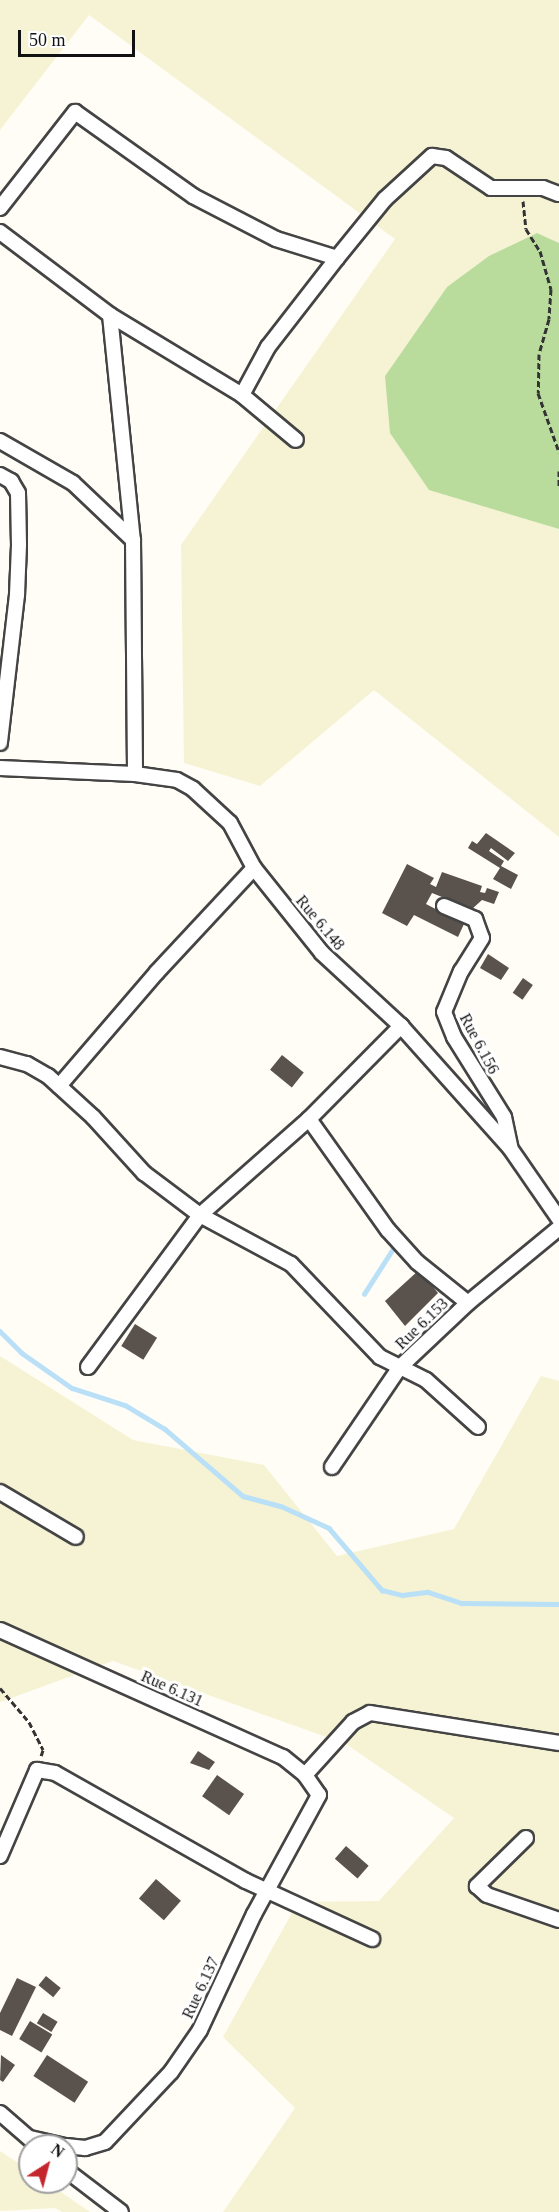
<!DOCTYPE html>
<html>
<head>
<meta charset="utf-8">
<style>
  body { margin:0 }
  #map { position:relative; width:559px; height:2212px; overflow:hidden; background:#fffdf5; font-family:Georgia,serif }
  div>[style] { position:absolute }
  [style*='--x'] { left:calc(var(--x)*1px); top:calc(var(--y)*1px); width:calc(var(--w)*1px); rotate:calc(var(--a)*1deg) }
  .farmland>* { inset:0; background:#f6f3d4 }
  .forest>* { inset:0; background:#b9dc9c }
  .stream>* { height:4.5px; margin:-2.25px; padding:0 2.25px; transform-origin:2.25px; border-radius:2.25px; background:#b9e0f7 }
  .building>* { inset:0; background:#5a524d; transform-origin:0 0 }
  .path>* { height:3px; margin-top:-1.5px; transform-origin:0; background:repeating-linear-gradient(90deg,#333 0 6px,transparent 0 9px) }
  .roads { filter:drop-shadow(2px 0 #444) drop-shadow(-2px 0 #444) drop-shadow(0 2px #444) drop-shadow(0 -2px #444) }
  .street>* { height:14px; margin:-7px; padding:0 7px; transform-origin:7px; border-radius:7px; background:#fff }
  span { translate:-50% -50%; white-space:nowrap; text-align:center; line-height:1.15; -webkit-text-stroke:6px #fff; paint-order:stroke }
  .street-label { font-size:16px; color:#111 }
  .north { position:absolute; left:18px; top:2134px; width:60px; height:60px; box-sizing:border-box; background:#fff; border:2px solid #a0a0a0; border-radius:50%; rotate:36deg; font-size:16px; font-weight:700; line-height:24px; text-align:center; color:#111 }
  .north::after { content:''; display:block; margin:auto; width:21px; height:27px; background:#c4262e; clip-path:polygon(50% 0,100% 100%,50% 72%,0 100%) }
  .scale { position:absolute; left:18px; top:30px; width:117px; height:27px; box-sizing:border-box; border:3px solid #111; border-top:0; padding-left:8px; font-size:18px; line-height:21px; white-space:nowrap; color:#111; -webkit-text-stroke:4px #fff; paint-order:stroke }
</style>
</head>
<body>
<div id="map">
  <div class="farmland">
    <div style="clip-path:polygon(0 0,559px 0,559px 243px,537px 233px,447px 287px,385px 376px,528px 519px,559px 529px,559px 837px,374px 690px,260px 786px,184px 763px,181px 545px,395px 239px,89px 15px,0 130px)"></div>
    <div style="clip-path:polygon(0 1356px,133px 1440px,264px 1465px,337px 1556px,454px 1529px,541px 1376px,559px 1381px,559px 2212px,223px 2212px,295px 2108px,223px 2037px,298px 1902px,379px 1901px,454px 1818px,346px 1744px,113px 1661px,0 1702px)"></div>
    <div style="clip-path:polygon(0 2151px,30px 2171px,30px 2182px,46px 2182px,90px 2212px,62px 2212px,55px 2208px,0 2211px)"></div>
  </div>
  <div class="forest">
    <div style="clip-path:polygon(537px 233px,559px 243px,559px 529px,429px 490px,390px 433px,385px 376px,447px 287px,489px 256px)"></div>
  </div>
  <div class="stream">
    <div style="--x:364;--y:1294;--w:59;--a:-57.4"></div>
    <div style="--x:0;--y:1331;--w:31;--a:45"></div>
    <div style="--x:22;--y:1353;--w:61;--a:35"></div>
    <div style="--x:72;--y:1388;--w:56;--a:17.8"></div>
    <div style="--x:125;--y:1405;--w:47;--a:31"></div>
    <div style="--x:165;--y:1429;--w:103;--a:40.7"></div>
    <div style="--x:243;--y:1496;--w:39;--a:15"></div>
    <div style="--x:281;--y:1506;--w:53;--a:24.6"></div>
    <div style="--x:329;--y:1528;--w:82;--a:49.5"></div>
    <div style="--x:382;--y:1590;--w:21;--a:14"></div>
    <div style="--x:402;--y:1595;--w:26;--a:-7"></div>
    <div style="--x:428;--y:1592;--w:36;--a:18"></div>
    <div style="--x:462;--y:1603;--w:97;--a:0.6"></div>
  </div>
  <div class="building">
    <div style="clip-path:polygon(486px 833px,515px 853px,508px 861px,491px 848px,489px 851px,504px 861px,501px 866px,518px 875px,511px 889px,493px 879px,500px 868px,468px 848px,472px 841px,477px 844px)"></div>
    <div style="clip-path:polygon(407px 864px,434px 878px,430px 884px,436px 887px,442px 872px,482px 886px,480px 892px,485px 893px,487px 888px,499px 892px,494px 904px,482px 900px,472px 909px,432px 893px,426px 904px,464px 924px,458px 937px,414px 915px,407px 926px,382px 913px)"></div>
    <div style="clip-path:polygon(488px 954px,509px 968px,501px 980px,480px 968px)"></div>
    <div style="left:523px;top:978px;width:12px;height:18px;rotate:35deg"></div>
    <div style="left:282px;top:1055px;width:28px;height:19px;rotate:39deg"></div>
    <div style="clip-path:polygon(419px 1270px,438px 1293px,405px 1326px,385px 1301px)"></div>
    <div style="left:135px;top:1324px;width:26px;height:26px;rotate:32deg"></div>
    <div style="clip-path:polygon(198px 1751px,215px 1762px,209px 1770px,190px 1763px)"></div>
    <div style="left:217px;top:1775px;width:33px;height:26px;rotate:35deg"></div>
    <div style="left:346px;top:1846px;width:30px;height:17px;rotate:41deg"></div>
    <div style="left:156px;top:1879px;width:33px;height:26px;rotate:41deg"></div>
    <div style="left:46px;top:1976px;width:19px;height:12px;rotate:39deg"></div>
    <div style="clip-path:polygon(17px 1978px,36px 1987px,12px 2036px,0 2030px,0 2013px)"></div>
    <div style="left:43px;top:2013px;width:17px;height:12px;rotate:31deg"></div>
    <div style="left:30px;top:2021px;width:26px;height:21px;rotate:31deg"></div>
    <div style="clip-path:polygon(1px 2055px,15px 2065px,3px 2082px,0 2080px)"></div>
    <div style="left:47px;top:2055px;width:49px;height:25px;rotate:33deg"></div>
  </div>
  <div class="path">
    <div style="--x:523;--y:201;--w:28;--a:84"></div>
    <div style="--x:526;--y:229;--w:26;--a:58"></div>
    <div style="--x:540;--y:251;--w:40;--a:74"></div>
    <div style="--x:551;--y:289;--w:30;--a:94"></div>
    <div style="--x:549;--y:319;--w:36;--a:106"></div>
    <div style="--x:539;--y:354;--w:39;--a:91"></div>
    <div style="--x:538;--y:393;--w:63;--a:70.4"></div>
    <div style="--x:559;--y:471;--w:17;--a:90"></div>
    <div style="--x:0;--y:1688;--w:45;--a:49.5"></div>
    <div style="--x:29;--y:1722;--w:31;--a:63"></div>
    <div style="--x:43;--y:1750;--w:6;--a:108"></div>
  </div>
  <div class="roads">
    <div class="street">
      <div style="--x:0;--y:208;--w:122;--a:-52"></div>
      <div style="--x:75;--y:112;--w:145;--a:35.4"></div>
      <div style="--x:193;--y:196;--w:93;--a:27.4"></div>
      <div style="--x:276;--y:239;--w:64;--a:17.3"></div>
      <div style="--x:0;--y:232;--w:138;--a:37"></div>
      <div style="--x:110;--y:315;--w:226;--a:84.2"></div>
      <div style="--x:133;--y:540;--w:234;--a:89.5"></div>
      <div style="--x:110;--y:315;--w:154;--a:31.2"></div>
      <div style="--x:242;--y:395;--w:70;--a:39.8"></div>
      <div style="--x:242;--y:395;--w:55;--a:-61.6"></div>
      <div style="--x:268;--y:347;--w:113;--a:-52.2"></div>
      <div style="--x:337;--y:258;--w:76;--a:-50.9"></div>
      <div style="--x:385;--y:199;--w:64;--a:-42.5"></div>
      <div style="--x:432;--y:156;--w:14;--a:8"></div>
      <div style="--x:446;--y:158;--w:54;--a:33.7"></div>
      <div style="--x:491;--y:188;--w:52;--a:0"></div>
      <div style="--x:543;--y:188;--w:17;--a:21"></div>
      <div style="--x:0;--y:441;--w:84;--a:29.9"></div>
      <div style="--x:73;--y:483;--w:83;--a:43.5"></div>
      <div style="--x:0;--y:475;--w:13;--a:29"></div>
      <div style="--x:11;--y:481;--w:14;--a:60"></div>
      <div style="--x:18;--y:493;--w:52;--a:88.9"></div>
      <div style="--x:19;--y:545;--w:50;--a:92.3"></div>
      <div style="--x:17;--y:595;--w:149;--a:96.6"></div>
      <div style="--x:0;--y:768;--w:135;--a:2.5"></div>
      <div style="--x:135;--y:774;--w:42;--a:8.1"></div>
      <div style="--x:177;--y:780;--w:18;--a:29"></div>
      <div style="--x:193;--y:789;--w:50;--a:42.6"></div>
      <div style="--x:230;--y:823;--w:51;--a:61.9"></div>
      <div style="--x:254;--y:868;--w:109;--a:51.3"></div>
      <div style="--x:322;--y:953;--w:108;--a:42.7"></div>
      <div style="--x:401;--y:1026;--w:164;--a:48.2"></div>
      <div style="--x:510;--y:1148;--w:86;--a:55.4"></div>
      <div style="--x:444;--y:906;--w:34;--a:23"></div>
      <div style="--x:475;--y:919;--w:20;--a:70"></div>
      <div style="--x:482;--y:938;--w:39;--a:122"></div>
      <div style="--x:461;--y:971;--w:44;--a:112.5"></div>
      <div style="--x:444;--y:1012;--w:27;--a:68"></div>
      <div style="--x:454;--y:1037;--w:94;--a:58"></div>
      <div style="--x:504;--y:1117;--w:30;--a:78"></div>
      <div style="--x:0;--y:1057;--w:28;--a:15"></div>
      <div style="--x:27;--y:1064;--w:24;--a:30"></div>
      <div style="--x:48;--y:1076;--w:61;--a:42.3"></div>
      <div style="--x:93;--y:1117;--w:76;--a:47.7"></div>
      <div style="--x:144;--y:1173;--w:70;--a:36.9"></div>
      <div style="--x:200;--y:1215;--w:103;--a:28.3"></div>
      <div style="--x:291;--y:1264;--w:129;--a:46.3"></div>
      <div style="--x:380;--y:1357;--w:51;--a:26.6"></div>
      <div style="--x:426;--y:1380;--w:70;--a:42.1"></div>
      <div style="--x:59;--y:1086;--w:150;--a:-49.3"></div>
      <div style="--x:157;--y:972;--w:142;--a:-47"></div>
      <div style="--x:309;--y:1119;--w:136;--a:54.6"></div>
      <div style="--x:388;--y:1230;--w:43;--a:47.8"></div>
      <div style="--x:417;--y:1262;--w:65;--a:38.8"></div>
      <div style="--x:88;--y:1367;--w:189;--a:-53.6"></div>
      <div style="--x:200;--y:1215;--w:145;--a:-41.4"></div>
      <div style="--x:309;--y:1119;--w:131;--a:-45.3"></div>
      <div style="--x:332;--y:1467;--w:121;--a:-55.8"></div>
      <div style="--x:400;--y:1367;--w:93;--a:-43.3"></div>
      <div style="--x:468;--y:1303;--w:118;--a:-39.5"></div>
      <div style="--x:0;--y:1492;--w:88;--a:30.6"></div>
      <div style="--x:0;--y:1630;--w:310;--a:24.2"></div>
      <div style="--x:283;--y:1757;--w:28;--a:39"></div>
      <div style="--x:305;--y:1775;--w:24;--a:55"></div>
      <div style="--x:319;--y:1795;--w:136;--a:118.6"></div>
      <div style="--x:254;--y:1914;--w:128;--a:115"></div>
      <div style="--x:200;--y:2030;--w:51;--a:124.6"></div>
      <div style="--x:171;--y:2072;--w:96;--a:133.3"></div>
      <div style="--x:105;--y:2142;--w:21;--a:163"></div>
      <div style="--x:85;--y:2148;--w:19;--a:-174"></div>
      <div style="--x:305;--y:1775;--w:72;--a:-47.8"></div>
      <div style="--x:353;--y:1722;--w:19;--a:-28"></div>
      <div style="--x:370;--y:1713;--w:191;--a:9"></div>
      <div style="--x:526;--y:1838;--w:69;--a:135.6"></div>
      <div style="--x:477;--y:1886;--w:13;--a:42"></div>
      <div style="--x:487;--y:1895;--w:76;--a:19.1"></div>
      <div style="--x:0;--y:1856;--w:94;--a:-66.7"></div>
      <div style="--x:37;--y:1770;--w:18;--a:9"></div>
      <div style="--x:55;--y:1773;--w:219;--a:29.5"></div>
      <div style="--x:246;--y:1881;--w:139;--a:24.7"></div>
      <div style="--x:0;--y:2113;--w:50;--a:41"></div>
      <div style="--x:30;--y:2138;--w:37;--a:13"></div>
      <div style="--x:66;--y:2170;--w:69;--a:37.4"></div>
    </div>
  </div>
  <div class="street-label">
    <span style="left:320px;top:923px;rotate:50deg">Rue 6.148</span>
    <span style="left:479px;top:1044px;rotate:62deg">Rue 6.156</span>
    <span style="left:422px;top:1324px;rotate:-44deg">Rue 6.153</span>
    <span style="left:172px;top:1689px;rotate:24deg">Rue 6.131</span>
    <span style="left:201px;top:1988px;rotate:-65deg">Rue 6.137</span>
  </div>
  <div class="north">N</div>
  <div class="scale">50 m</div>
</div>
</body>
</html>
